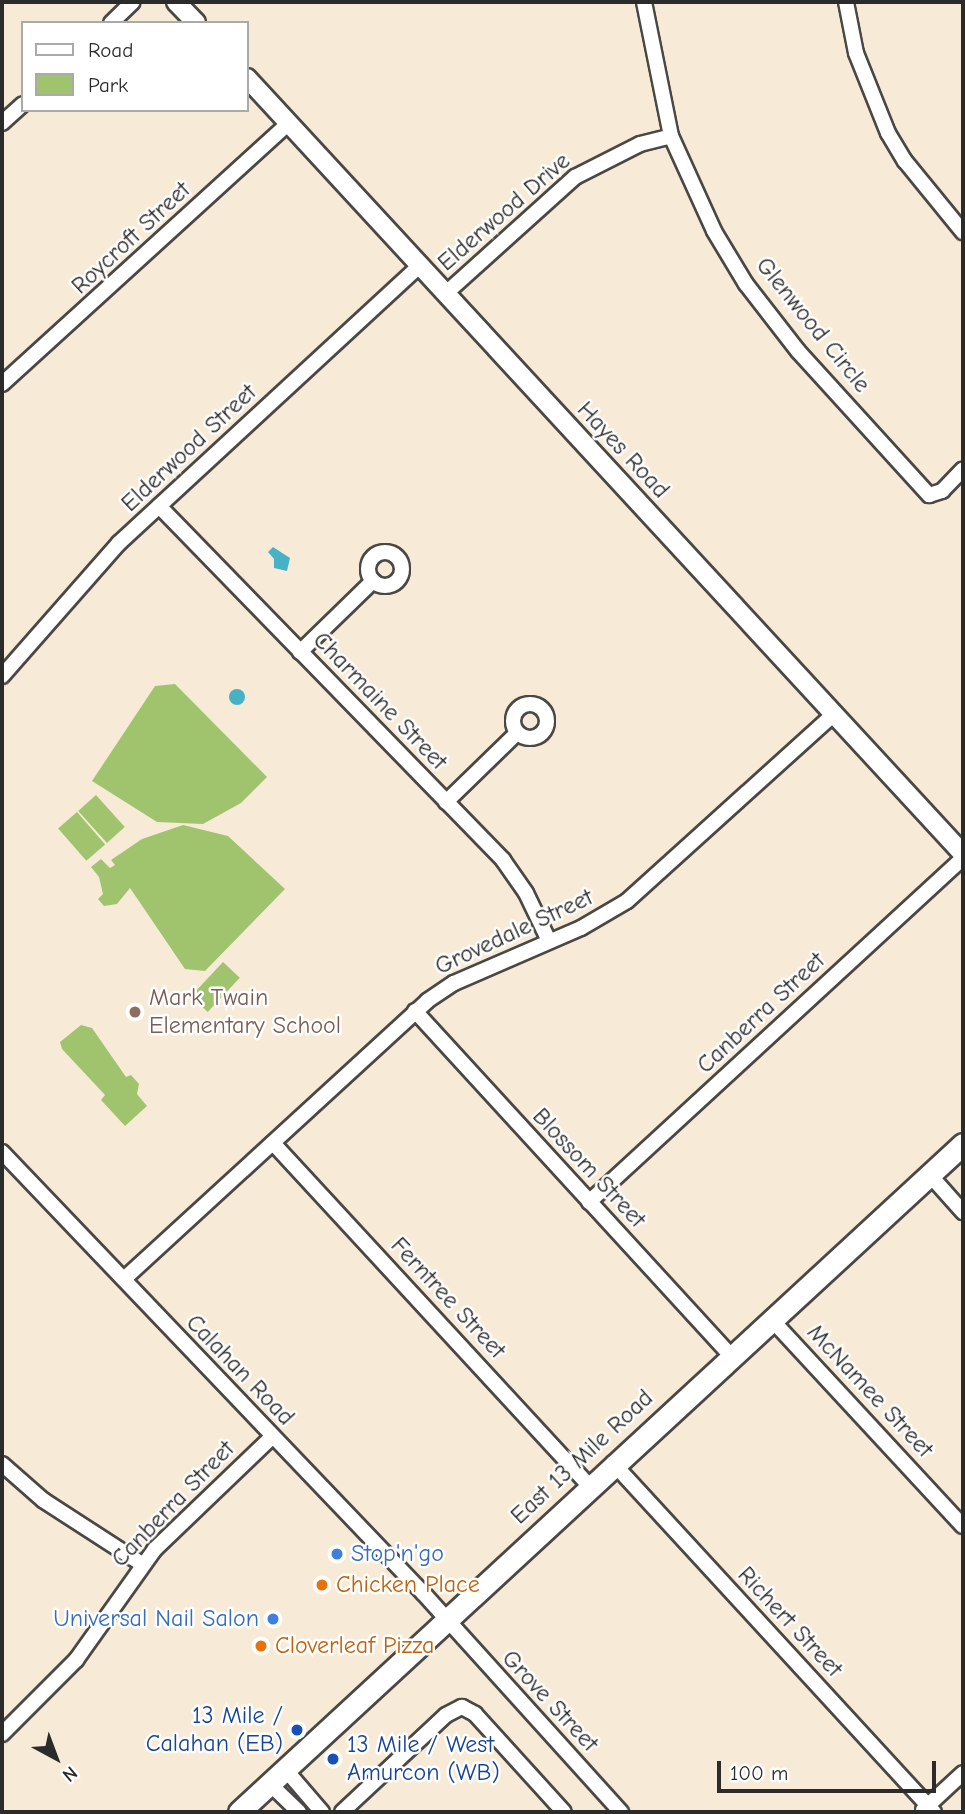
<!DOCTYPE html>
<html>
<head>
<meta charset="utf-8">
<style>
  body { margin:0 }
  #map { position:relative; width:965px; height:1814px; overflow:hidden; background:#f7ebd8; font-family:"Comic Neue",sans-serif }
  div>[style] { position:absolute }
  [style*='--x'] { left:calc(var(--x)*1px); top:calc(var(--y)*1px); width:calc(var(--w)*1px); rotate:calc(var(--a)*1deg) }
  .green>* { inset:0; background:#a0c46e; transform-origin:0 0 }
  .water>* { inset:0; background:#47b2c5 }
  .round { border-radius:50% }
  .roads { filter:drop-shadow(2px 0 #4a4845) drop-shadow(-2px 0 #4a4845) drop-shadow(0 2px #4a4845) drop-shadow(0 -2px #4a4845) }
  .minor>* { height:14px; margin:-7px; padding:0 7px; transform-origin:7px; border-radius:7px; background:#fff }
  .minor>.ring { margin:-7px; padding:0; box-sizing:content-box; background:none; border:14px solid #fff; border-radius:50% }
  .tertiary>* { height:18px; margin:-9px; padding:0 9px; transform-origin:9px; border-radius:9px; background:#fff }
  .secondary>* { height:21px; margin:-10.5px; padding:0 10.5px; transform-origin:10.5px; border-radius:10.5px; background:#fff }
  .dots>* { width:19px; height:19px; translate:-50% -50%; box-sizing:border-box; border:4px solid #fff; border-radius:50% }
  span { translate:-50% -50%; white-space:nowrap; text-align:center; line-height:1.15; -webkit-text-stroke:5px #fff; paint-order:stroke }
  .street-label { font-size:24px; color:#2b2b2b }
  .education-label { font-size:24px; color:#785e54 }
  .left { translate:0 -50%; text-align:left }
  .shop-label { font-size:24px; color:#366cbe }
  .right { translate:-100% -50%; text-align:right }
  .food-label { font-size:24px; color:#c56008 }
  .transit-label { font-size:24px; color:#164399 }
  .frame { position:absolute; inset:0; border:4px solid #2b2b2b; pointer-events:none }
  .legend { position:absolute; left:21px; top:21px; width:228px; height:91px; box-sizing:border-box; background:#fff; border:2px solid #aaa; margin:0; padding:9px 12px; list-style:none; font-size:21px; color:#2b2b2b }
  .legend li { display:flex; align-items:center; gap:14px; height:35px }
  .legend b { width:35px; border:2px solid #aaa }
  .north { position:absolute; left:21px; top:1723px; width:70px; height:70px; -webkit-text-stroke:5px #fff; paint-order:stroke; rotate:139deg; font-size:19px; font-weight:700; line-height:28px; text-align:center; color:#2b2b2b }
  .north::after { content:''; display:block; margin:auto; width:24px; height:32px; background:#2b2b2b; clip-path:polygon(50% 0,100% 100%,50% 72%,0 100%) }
  .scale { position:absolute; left:717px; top:1761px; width:219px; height:32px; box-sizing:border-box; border:4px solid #2b2b2b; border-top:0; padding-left:9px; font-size:21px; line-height:24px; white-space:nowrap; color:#2b2b2b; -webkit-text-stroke:5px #fff; paint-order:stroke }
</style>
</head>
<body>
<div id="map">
  <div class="green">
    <div style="clip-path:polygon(175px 684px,267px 777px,241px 803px,203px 824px,157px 822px,92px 781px,155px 686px)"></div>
    <div style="left:96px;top:795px;width:43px;height:24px;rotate:48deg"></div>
    <div style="left:77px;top:812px;width:43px;height:25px;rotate:49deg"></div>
    <div style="clip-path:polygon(183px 825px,228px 836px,285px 889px,205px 971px,185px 969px,130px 888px,117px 904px,104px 906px,98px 899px,103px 894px,99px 877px,91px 867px,101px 859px,110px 868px,115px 865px,111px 860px,142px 839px)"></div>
    <div style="left:223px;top:962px;width:23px;height:47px;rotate:43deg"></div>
    <div style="clip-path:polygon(81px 1025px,92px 1028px,126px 1077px,131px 1075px,139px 1084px,137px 1094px,147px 1106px,125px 1126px,101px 1100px,105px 1095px,62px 1049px,60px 1042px)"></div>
  </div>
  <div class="water">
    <div style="clip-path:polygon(273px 547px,290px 558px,287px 571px,274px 568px,274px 559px,268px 552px)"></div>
    <div class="round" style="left:229px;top:689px;width:16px;height:16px"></div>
  </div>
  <div class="roads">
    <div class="minor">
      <div style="--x:644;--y:2;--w:137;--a:78.6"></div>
      <div style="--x:671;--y:136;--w:104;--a:65.6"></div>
      <div style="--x:714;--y:231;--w:62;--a:58.9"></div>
      <div style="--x:746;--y:284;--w:85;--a:52.2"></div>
      <div style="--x:798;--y:351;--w:195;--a:47.7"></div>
      <div style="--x:929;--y:495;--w:14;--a:-17"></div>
      <div style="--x:942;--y:491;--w:30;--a:-46"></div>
      <div style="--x:846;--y:2;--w:52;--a:78.9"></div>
      <div style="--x:856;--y:53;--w:86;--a:68.2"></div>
      <div style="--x:888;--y:133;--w:33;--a:59"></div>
      <div style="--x:905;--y:161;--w:92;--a:50.8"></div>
      <div style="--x:111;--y:23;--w:30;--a:-44"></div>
      <div style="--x:2;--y:123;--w:28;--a:-42"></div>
      <div style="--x:445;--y:294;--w:175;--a:-42"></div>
      <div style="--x:575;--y:177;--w:73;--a:-26.9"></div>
      <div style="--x:640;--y:144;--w:32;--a:-14"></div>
      <div style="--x:2;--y:384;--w:388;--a:-42.3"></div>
      <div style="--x:159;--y:506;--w:494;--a:45.8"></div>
      <div style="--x:503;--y:860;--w:40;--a:55.1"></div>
      <div style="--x:526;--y:893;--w:53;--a:64.4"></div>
      <div class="ring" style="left:368px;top:552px;width:20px;height:20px"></div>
      <div style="--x:300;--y:652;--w:102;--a:-44.2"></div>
      <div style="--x:2;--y:676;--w:177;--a:-48.7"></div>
      <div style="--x:119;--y:543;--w:408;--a:-42.7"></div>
      <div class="ring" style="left:513px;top:704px;width:20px;height:20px"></div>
      <div style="--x:446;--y:802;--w:99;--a:-44.2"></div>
      <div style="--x:415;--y:1011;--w:466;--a:47.5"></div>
      <div style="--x:273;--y:1143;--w:466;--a:47.3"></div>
      <div style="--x:2;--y:1152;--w:611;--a:46.33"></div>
      <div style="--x:424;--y:1594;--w:294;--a:47.9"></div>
      <div style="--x:930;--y:1175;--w:50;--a:48.3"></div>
      <div style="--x:589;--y:1202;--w:508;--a:-42.61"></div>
      <div style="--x:124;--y:1279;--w:411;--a:-42.5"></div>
      <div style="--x:427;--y:1001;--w:32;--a:-34"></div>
      <div style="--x:454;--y:983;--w:138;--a:-23.4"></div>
      <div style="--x:581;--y:928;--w:53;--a:-30.4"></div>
      <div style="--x:627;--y:901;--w:279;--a:-42.1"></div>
      <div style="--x:771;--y:1319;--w:282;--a:47.2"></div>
      <div style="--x:613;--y:1463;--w:474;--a:47.4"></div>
      <div style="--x:2;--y:1464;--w:55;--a:41.3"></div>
      <div style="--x:43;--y:1500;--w:118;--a:32.9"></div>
      <div style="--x:2;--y:1734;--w:105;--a:-45"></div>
      <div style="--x:76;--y:1660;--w:136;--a:-54.6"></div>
      <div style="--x:155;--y:1549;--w:163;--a:-43.8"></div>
      <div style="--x:285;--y:1769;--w:57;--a:49.3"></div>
      <div style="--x:270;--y:1784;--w:40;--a:44"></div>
      <div style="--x:923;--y:1810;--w:54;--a:-42.8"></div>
      <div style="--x:342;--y:1812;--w:142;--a:-43"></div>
      <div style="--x:446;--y:1715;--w:18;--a:-27"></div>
      <div style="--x:462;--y:1707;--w:15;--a:28"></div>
      <div style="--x:475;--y:1714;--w:132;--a:47.8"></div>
    </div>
    <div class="tertiary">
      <div style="--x:176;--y:2;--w:29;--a:46"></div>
      <div style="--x:247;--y:78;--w:1056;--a:47.3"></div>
    </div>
    <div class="secondary">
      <div style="--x:239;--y:1812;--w:985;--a:-42.7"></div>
    </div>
  </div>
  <div class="dots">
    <div style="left:135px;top:1012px;background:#8d6e63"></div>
    <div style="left:337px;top:1554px;background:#3f7fe0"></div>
    <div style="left:322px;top:1585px;background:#e8710a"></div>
    <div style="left:273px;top:1619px;background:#3f7fe0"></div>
    <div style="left:261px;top:1646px;background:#e8710a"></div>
    <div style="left:297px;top:1730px;background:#1a4fb4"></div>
    <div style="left:333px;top:1759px;background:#1a4fb4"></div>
  </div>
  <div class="street-label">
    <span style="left:504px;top:212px;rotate:-41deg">Elderwood Drive</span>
    <span style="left:131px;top:238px;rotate:-43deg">Roycroft Street</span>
    <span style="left:813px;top:325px;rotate:51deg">Glenwood Circle</span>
    <span style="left:189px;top:448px;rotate:-43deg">Elderwood Street</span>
    <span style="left:623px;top:450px;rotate:47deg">Hayes Road</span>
    <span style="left:380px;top:701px;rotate:46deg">Charmaine Street</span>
    <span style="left:514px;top:932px;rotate:-25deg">Grovedale Street</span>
    <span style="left:761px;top:1013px;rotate:-43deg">Canberra Street</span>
    <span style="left:589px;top:1168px;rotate:47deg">Blossom Street</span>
    <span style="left:448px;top:1298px;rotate:47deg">Ferntree Street</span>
    <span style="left:240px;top:1370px;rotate:46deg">Calahan Road</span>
    <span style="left:870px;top:1391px;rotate:47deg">McNamee Street</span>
    <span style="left:582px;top:1457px;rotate:-43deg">East 13 Mile Road</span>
    <span style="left:173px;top:1504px;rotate:-46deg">Canberra Street</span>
    <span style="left:790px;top:1622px;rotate:47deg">Richert Street</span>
    <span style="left:550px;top:1701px;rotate:47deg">Grove Street</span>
  </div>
  <div class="education-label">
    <span class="left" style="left:149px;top:1012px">Mark Twain<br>Elementary School</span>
  </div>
  <div class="shop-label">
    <span class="left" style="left:351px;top:1554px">Stop'n'go</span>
    <span class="right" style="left:259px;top:1619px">Universal Nail Salon</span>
  </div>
  <div class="food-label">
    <span class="left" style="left:336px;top:1585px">Chicken Place</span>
    <span class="left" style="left:275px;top:1646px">Cloverleaf Pizza</span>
  </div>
  <div class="transit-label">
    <span class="right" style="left:283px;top:1730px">13 Mile /<br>Calahan (EB)</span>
    <span class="left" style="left:347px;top:1759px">13 Mile / West<br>Amurcon (WB)</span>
  </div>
  <div class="frame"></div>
  <ul class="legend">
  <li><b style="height:9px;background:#fff"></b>Road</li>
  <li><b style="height:19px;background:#a0c46e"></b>Park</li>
  </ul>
  <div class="north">N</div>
  <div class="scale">100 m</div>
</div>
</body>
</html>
